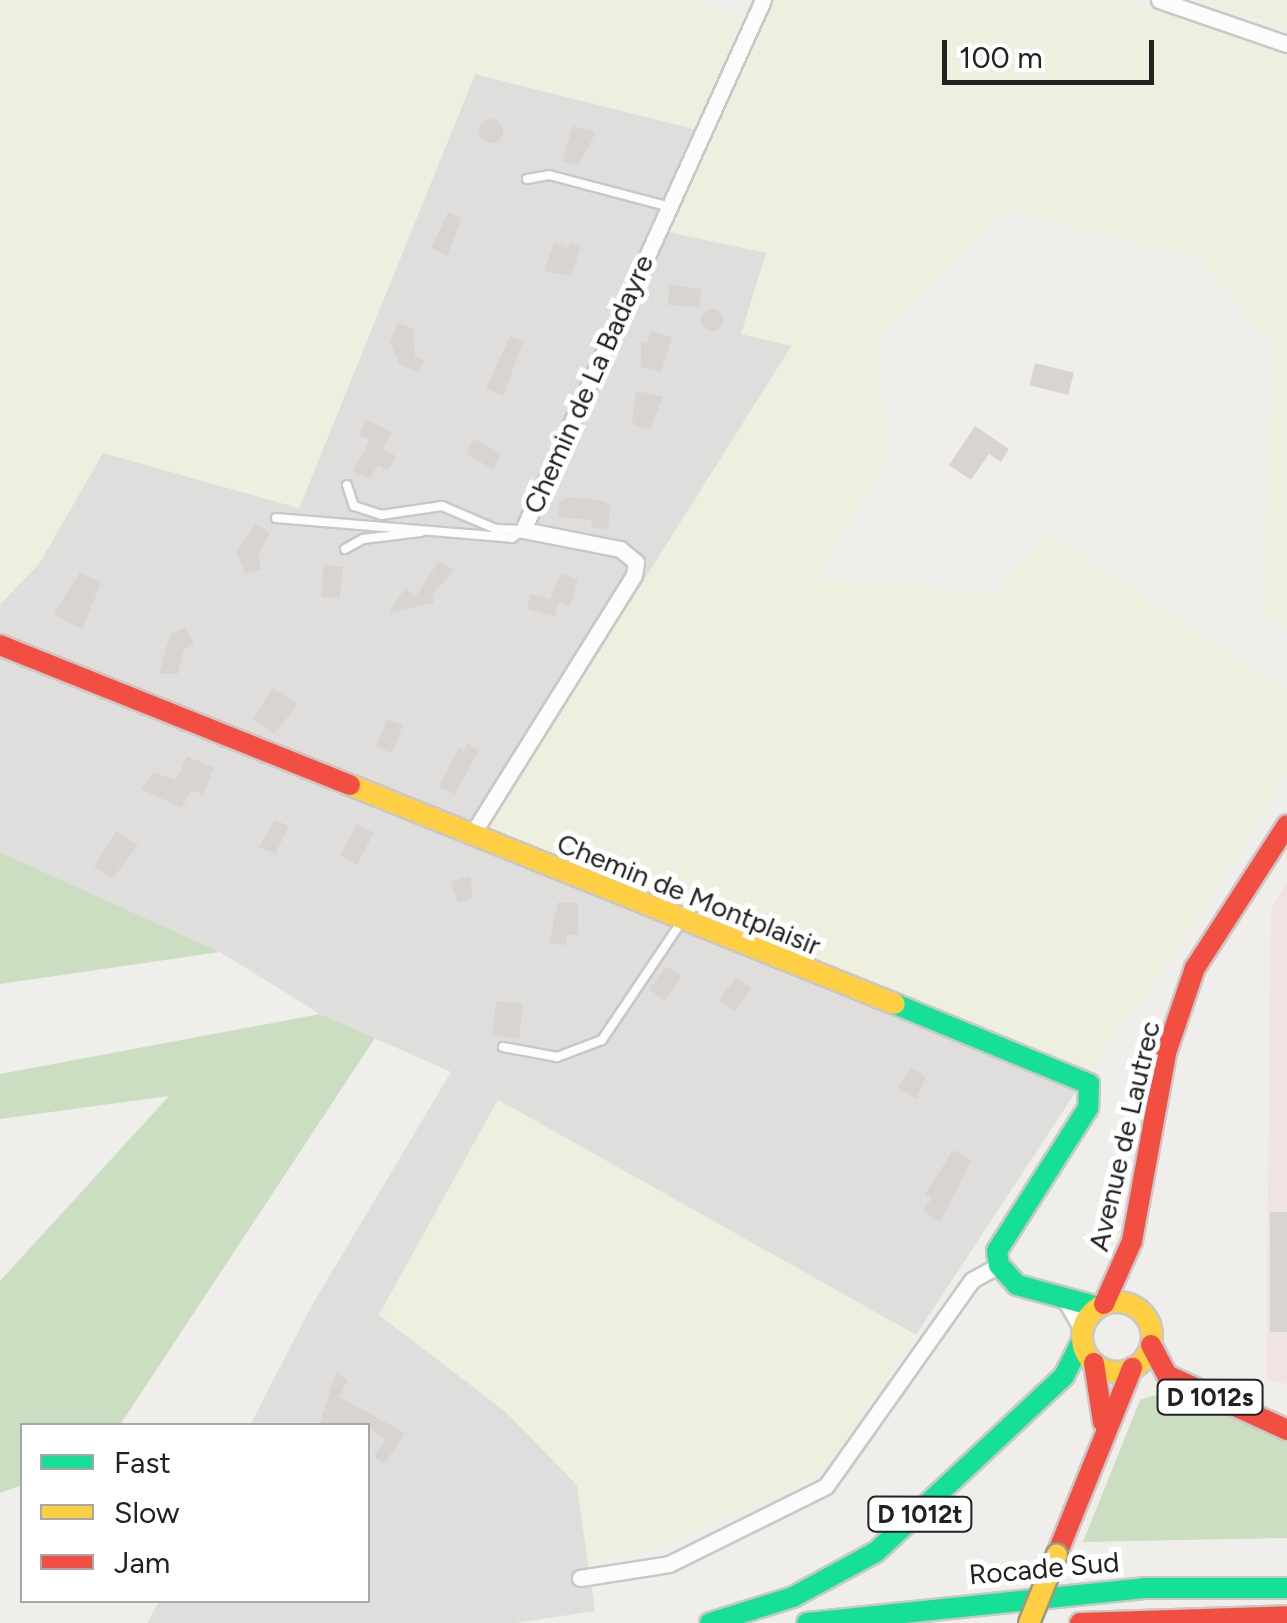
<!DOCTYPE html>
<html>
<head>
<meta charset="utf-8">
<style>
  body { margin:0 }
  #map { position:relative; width:1287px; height:1623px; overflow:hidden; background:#f0eeeb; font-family:Figtree,sans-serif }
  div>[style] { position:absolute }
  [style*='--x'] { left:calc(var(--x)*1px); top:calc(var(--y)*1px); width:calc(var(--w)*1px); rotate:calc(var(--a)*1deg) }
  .residential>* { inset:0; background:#dfdedc }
  .commercial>* { inset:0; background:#f1e3e1 }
  .farmland>* { inset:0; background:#efefdf }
  .forest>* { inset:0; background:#cbdec1 }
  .building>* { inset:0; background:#d7d4d2; transform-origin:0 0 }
  .round { border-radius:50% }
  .roads { filter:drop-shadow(2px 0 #c9c8c7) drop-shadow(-2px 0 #c9c8c7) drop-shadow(0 2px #c9c8c7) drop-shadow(0 -2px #c9c8c7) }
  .lane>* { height:8px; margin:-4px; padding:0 4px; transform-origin:4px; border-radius:4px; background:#fdfcfc }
  .street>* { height:15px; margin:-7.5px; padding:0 7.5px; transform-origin:7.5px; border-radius:7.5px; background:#fdfcfc }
  .fast>* { height:20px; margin:-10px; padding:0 10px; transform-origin:10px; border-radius:10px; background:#16e098 }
  .slow>* { height:20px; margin:-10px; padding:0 10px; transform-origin:10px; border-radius:10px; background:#ffcf43 }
  .slow>.ring { margin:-10px; padding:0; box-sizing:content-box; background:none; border:20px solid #ffcf43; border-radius:50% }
  .jam>* { height:20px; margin:-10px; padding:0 10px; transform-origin:10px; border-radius:10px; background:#f24e42 }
  .bridges { filter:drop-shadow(2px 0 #999a82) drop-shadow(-2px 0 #999a82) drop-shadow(0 2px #999a82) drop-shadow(0 -2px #999a82) }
  .slow-bridge>* { height:20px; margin:-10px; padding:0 10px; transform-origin:10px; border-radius:10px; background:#ffcf43 }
  span { translate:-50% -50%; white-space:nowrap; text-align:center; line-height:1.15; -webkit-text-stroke:10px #fff; paint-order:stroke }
  .shield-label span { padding:2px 8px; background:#fff; border:2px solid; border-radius:8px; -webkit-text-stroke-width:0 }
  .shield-label { font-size:25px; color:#222; font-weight:700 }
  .street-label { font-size:28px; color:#222 }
  .legend { position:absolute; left:20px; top:1423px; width:350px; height:180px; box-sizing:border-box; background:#fff; border:2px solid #a7a7a7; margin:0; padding:12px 18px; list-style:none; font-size:30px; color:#222 }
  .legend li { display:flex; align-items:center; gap:20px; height:50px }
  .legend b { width:50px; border:2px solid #a7a7a7 }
  .scale { position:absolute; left:942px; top:40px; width:212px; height:45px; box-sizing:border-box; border:5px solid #222; border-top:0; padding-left:12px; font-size:30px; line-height:35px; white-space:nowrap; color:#222; -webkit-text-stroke:8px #fff; paint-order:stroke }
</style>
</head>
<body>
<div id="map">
  <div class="residential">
    <div style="clip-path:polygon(475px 74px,698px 130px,766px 253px,792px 345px,486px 832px,1090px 1070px,916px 1335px,498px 1100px,379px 1315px,505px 1411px,577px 1485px,595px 1611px,516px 1623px,147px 1623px,159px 1601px,368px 1600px,368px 1426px,250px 1425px,311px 1307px,451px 1072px,320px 1014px,220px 952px,0 852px,0 604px,39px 564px,103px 452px,299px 508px)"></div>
  </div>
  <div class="commercial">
    <div style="clip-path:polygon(1287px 882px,1287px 1384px,1266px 1379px,1271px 909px)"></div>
  </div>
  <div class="farmland">
    <div style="clip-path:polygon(0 0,692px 0,749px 19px,760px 0,1122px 0,1287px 52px,1287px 629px,1264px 615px,1271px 343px,1199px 259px,1003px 209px,877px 343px,889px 458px,815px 579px,997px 593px,1045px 533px,1287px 689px,1287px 776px,1171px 960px,1090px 1070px,485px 832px,792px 346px,741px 334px,766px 253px,668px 232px,698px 130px,475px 74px,299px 508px,103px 453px,39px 564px,0 604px)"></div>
    <div style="clip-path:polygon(1197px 0,1287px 0,1287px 28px)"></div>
    <div style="clip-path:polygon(498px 1100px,916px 1335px,820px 1476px,656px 1549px,588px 1563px,577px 1485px,505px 1411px,379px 1315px)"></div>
  </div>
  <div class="forest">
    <div style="clip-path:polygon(0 852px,220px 952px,0 984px)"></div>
    <div style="clip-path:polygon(320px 1014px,375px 1038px,120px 1425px,22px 1426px,22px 1485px,0 1493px,0 1281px,169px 1096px,0 1119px,0 1074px)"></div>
    <div style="clip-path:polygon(1165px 1392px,1287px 1440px,1287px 1538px,1083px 1542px,1140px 1400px)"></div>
  </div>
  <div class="building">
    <div class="round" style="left:479px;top:119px;width:24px;height:24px"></div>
    <div style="clip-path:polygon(573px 126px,596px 132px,579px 165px,562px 161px)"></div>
    <div style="clip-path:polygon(448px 212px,461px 218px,448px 256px,431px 248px)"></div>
    <div style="clip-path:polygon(570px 242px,581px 246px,571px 276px,544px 271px,554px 243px,567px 249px)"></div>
    <div style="clip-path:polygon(669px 284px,701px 289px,700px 307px,668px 305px)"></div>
    <div class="round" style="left:701px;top:309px;width:22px;height:22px"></div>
    <div style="clip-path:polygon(398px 323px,413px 328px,415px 357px,424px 361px,419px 372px,400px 365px,390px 343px)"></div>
    <div style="clip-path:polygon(651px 331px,672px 337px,661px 372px,641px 367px,641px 342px,647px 344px)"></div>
    <div style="clip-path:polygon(510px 336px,523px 342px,503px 396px,486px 388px)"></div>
    <div style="left:1035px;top:363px;width:40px;height:23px;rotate:14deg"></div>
    <div style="clip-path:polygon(636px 391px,663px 397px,650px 429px,632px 424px)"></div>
    <div style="clip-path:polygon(366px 420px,392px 432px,383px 449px,396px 456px,388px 471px,378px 465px,369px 479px,353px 471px,370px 440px,359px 435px)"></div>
    <div style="clip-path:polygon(975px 426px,1009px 449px,1001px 462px,989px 454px,971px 480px,949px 465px)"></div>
    <div style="left:474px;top:439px;width:31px;height:17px;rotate:29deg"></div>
    <div style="clip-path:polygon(568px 497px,604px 501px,610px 506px,608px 529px,591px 527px,592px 520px,558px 517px,560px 501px)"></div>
    <div style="clip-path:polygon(255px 524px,270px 533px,258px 556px,261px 570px,245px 574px,237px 552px)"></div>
    <div style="clip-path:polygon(439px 561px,454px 570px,432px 595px,434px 603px,389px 613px,405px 588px,416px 596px)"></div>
    <div style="left:324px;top:565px;width:19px;height:32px;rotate:6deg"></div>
    <div style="clip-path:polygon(80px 572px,101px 583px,82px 630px,54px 614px)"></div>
    <div style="clip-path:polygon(561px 574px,578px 580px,570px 606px,550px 599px)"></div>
    <div style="left:531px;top:594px;width:29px;height:15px;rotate:16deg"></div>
    <div style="clip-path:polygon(185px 627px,194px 644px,184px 649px,178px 674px,159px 674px,170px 635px)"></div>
    <div style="clip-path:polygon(272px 688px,298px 704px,274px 734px,253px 718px)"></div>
    <div style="left:387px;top:719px;width:17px;height:30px;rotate:21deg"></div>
    <div style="clip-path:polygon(467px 744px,479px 750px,455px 794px,439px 787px,459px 747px,464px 751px)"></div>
    <div style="clip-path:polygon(187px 756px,214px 768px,203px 795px,191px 790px,182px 808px,141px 789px,153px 772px,176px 780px)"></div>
    <div style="clip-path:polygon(275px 820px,289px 826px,275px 854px,259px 847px)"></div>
    <div style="left:357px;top:824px;width:19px;height:36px;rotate:28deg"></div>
    <div style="clip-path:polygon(116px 831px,138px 845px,113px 878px,94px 866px)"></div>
    <div style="clip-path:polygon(470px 876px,473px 898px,458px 903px,451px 882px)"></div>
    <div style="clip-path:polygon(558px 902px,578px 903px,578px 936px,567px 934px,566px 945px,549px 944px)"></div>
    <div style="left:666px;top:966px;width:19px;height:29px;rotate:35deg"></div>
    <div style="left:736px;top:977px;width:19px;height:29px;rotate:36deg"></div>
    <div style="left:496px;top:1001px;width:27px;height:35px;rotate:6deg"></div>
    <div style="clip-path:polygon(911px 1068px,926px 1077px,916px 1099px,898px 1087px)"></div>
    <div style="clip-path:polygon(953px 1150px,971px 1161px,940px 1222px,923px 1211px,932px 1198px,925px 1194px)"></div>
    <div style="left:1270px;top:1212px;width:17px;height:120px"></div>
    <div style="clip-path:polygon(336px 1373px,348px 1380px,339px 1397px,405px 1433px,384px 1464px,374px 1456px,385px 1440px,368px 1426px,319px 1426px)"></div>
  </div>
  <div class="roads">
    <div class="lane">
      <div style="--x:527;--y:179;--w:22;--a:-10"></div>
      <div style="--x:549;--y:175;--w:125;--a:14.8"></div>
      <div style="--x:347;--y:485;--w:22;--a:72"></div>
      <div style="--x:354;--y:506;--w:28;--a:18"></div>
      <div style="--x:381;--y:515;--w:62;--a:-8.4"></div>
      <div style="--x:442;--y:506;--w:59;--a:23.1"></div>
      <div style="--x:496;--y:529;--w:27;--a:2"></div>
      <div style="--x:276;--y:518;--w:237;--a:4.8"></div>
      <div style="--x:512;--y:538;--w:14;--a:-36"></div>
      <div style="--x:345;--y:549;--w:21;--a:-29"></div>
      <div style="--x:363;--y:539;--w:58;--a:-6.9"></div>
      <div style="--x:503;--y:1047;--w:55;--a:10.5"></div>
      <div style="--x:557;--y:1057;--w:48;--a:-20.7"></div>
      <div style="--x:602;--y:1040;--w:143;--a:-56.1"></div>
    </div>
    <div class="street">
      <div style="--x:1159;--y:0;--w:135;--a:19"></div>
      <div style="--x:471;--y:836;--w:308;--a:-58"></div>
      <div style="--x:634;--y:575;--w:13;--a:-81"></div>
      <div style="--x:636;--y:562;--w:21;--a:-141"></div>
      <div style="--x:620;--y:549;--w:99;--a:-168.9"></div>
      <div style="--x:523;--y:530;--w:582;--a:-65.64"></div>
      <div style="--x:1067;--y:1303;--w:30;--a:60"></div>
      <div style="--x:580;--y:1578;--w:90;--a:-8.9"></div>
      <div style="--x:669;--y:1564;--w:175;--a:-26.4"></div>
      <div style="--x:826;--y:1486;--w:252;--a:-54.7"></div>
      <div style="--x:972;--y:1280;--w:31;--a:-29"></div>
    </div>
    <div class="fast">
      <div style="--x:895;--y:1004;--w:210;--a:22.4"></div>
      <div style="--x:1089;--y:1084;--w:24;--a:92"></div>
      <div style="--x:1088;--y:1108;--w:169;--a:122.5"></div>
      <div style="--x:997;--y:1251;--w:14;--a:82"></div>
      <div style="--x:999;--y:1265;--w:27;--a:48"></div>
      <div style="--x:1017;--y:1285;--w:84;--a:15.2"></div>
      <div style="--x:710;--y:1623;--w:87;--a:-17.4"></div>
      <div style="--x:793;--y:1597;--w:94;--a:-28.5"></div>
      <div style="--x:876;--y:1552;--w:258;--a:-43.1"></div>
      <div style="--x:1064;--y:1376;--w:39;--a:-63"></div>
      <div style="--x:807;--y:1623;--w:339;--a:-5.9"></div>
      <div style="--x:1144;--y:1588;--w:143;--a:0"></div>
    </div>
    <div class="slow">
      <div style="--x:350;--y:785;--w:587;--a:21.89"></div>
      <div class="ring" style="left:1082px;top:1302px;width:50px;height:50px"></div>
    </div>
    <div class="jam">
      <div style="--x:0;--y:645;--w:377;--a:21.8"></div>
      <div style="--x:1104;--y:1304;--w:69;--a:-66"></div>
      <div style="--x:1132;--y:1241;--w:191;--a:-79.7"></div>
      <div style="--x:1166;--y:1053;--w:90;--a:-71.2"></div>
      <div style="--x:1195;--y:968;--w:170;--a:-57.2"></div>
      <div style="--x:1151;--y:1345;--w:34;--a:62"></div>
      <div style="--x:1167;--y:1375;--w:132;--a:24.6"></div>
      <div style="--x:1094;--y:1363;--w:60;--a:81.3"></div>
      <div style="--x:1057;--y:1554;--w:201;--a:-68"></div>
      <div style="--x:1080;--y:1623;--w:207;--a:-1.9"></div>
    </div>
  </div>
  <div class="bridges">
    <div class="slow-bridge">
      <div style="--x:1029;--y:1623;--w:74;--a:-67.9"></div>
    </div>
  </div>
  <div class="shield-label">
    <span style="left:1210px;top:1397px">D 1012s</span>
    <span style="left:920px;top:1514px">D 1012t</span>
  </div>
  <div class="street-label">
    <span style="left:588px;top:384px;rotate:-66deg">Chemin de La Badayre</span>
    <span style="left:689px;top:894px;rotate:22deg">Chemin de Montplaisir</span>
    <span style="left:1124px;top:1136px;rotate:-77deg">Avenue de Lautrec</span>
    <span style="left:1044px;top:1568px;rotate:-5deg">Rocade Sud</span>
  </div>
  <ul class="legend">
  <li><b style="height:12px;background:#16e098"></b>Fast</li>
  <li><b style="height:12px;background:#ffcf43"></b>Slow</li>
  <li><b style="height:12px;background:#f24e42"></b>Jam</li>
  </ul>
  <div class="scale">100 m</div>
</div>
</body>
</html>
